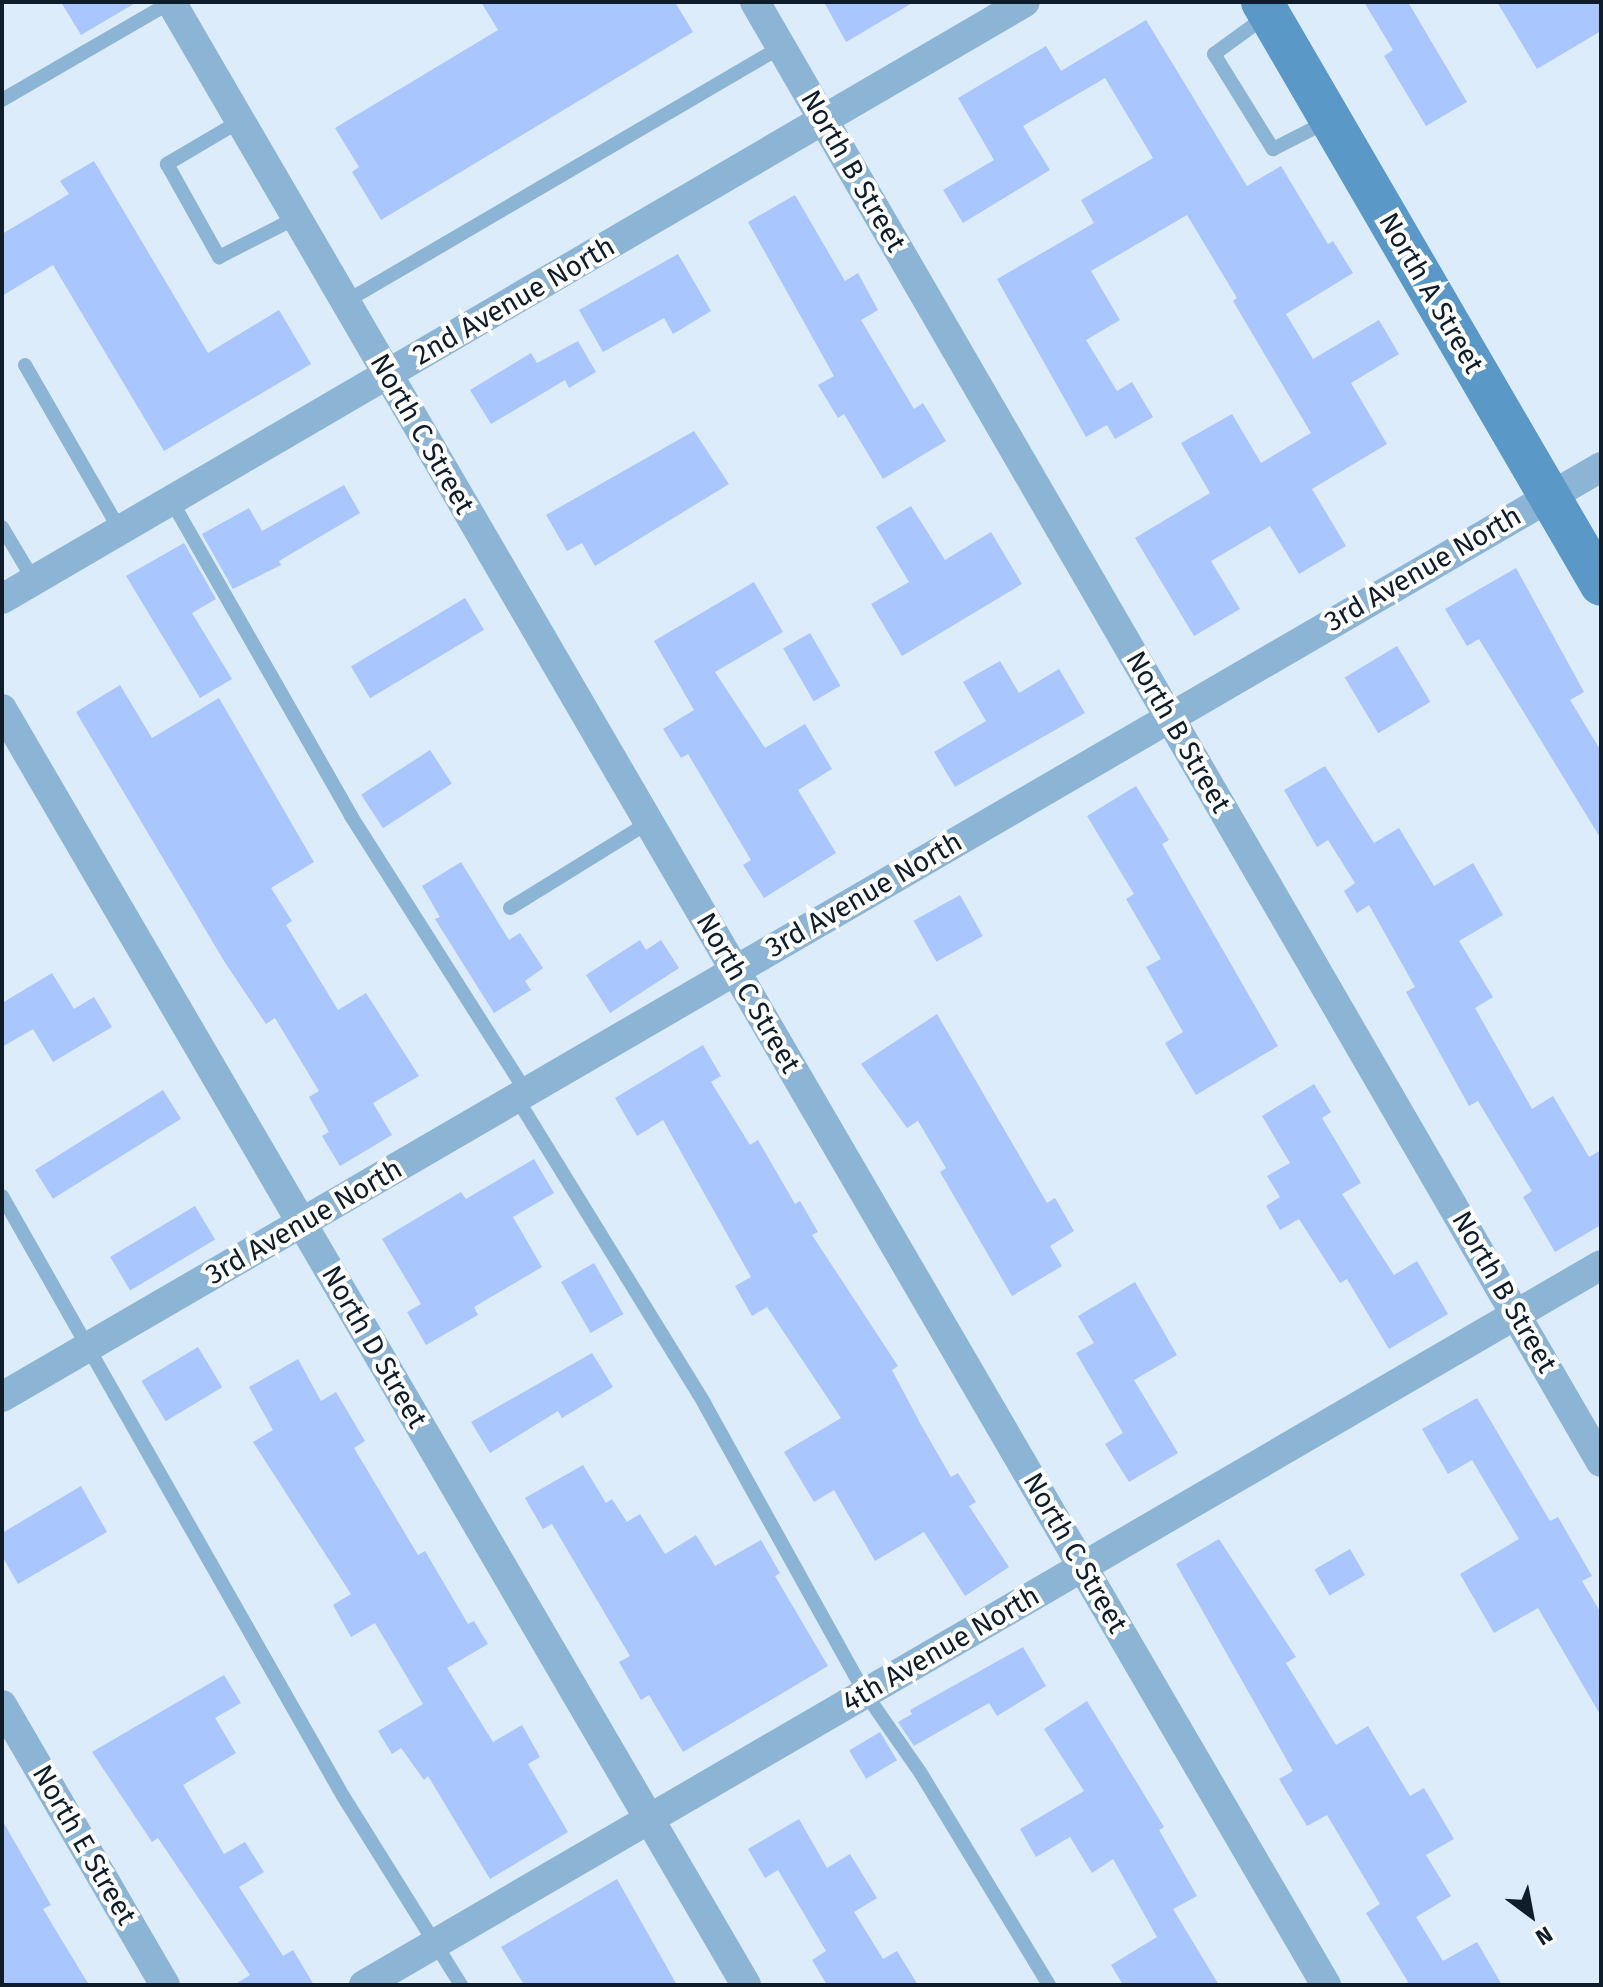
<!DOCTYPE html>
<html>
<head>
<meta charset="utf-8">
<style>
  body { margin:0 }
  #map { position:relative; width:1603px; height:1987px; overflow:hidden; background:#ddecfa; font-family:"Fira Sans",sans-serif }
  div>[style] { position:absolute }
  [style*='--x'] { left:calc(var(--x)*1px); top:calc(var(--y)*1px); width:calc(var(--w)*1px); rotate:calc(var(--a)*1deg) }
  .building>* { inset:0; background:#a9c6fe; transform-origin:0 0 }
  .lane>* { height:14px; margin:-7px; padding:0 7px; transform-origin:7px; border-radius:7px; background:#8cb4d4 }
  .street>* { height:30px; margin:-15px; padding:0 15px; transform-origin:15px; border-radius:15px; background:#8cb4d4 }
  .secondary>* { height:42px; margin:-21px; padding:0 21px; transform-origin:21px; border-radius:21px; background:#5a98c8 }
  span { translate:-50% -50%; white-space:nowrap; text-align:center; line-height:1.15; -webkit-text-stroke:8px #fff; paint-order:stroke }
  .street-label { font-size:28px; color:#0e1d29 }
  .frame { position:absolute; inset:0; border:4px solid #0e1d29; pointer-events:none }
  .north { position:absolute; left:1491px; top:1875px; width:80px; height:80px; -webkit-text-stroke:6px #fff; paint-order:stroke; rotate:148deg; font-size:22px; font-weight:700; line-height:32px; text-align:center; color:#0e1d29 }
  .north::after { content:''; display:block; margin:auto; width:28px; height:36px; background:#0e1d29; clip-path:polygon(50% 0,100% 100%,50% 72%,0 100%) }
</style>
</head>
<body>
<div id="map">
  <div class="building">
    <div style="clip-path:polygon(61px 2px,137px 2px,81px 35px)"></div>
    <div style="clip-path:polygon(481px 2px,675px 2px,693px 32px,381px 220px,352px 172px,359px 167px,335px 128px,498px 30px)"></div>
    <div style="clip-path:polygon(824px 2px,914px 2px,846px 42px)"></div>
    <div style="clip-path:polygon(1364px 2px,1408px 2px,1467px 102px,1426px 126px,1384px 56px,1393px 50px)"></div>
    <div style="clip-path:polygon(1497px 2px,1601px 2px,1601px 31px,1537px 69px)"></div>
    <div style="clip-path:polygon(1146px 20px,1247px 186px,1281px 166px,1328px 244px,1333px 241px,1353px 273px,1286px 314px,1313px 359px,1379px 320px,1399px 354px,1351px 383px,1387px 444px,1312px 489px,1346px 546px,1299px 574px,1270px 526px,1211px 561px,1240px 609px,1194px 636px,1135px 538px,1210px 493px,1181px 443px,1232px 414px,1261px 463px,1311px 433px,1233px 301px,1237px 298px,1187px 215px,1091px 271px,1120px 320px,1086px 340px,1117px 391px,1132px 382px,1153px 417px,1115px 439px,1107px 425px,1086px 437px,997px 279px,1094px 223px,1081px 200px,1153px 158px,1105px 78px,1023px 126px,1050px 170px,963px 223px,943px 190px,994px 160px,958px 98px,1046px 46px,1061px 71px)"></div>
    <div style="clip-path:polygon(94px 161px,208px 353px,279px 310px,311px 364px,164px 451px,53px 265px,2px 296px,2px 234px,69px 194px,60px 181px)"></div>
    <div style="clip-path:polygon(795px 195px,845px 281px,858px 273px,878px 310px,861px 320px,914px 409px,923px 403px,946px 441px,883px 479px,844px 414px,838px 418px,818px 385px,834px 376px,748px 222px)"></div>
    <div style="clip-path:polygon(678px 254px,711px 311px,673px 334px,664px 318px,603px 352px,579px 310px)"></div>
    <div style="clip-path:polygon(578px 341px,596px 372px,569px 388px,565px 380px,491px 424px,470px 390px,531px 353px,537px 363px)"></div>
    <div style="clip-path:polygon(694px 431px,729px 484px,595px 566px,582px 543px,567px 551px,546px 515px)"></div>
    <div style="clip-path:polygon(344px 485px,360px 513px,279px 561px,281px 565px,233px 589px,202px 534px,249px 508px,262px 531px)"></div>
    <div style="clip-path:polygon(911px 506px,945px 560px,991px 532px,1022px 584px,902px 656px,871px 604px,909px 582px,876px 527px)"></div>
    <div style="clip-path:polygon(184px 543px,216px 599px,192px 613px,232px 679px,200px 698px,126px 576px)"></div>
    <div style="clip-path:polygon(1516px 568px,1584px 692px,1570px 700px,1601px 751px,1601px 839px,1479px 639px,1467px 646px,1445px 609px)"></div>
    <div style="clip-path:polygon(754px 582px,783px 632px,715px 672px,765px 748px,805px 724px,832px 769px,798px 790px,836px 853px,764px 898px,743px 865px,751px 860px,688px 754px,681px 758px,663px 729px,694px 710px,654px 641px)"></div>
    <div style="left:465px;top:598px;width:37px;height:133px;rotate:59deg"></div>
    <div style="left:810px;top:633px;width:61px;height:31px;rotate:60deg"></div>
    <div style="left:1397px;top:646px;width:65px;height:61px;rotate:59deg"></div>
    <div style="clip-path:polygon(1000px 661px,1019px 693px,1059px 669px,1085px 713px,955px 787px,934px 752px,986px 721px,963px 682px)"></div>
    <div style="clip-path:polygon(120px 685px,152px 738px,219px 698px,314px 862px,271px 888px,292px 921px,286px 925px,338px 1010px,366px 993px,419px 1076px,373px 1103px,392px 1135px,340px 1166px,322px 1136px,329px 1132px,309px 1097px,319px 1091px,275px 1018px,266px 1024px,224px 961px,76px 712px)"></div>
    <div style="left:430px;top:750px;width:40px;height:82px;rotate:57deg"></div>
    <div style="clip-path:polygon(1325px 766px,1374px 843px,1399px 828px,1434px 886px,1473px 863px,1503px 915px,1459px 941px,1493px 997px,1475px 1008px,1532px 1109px,1553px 1096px,1589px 1157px,1601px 1150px,1601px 1225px,1555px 1252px,1523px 1197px,1532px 1191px,1478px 1101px,1469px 1106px,1406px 992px,1415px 987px,1369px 905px,1357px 913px,1344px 891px,1355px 883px,1328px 840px,1317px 847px,1284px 790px)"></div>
    <div style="clip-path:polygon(1136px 786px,1169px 840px,1162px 844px,1278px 1046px,1196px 1095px,1165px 1043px,1183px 1032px,1146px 967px,1161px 959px,1126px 899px,1134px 894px,1087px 816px)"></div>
    <div style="clip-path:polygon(461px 862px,509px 940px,520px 933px,543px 968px,525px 981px,531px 990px,494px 1013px,435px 919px,440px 917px,422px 886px)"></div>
    <div style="left:960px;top:895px;width:47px;height:53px;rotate:61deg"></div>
    <div style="clip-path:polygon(640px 940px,646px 950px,661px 940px,679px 968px,610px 1013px,586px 975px)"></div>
    <div style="clip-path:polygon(52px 973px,74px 1009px,94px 997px,112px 1027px,53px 1062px,33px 1029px,2px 1047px,2px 1003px)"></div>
    <div style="clip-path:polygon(937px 1014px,1047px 1203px,1055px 1198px,1074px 1231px,1050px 1246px,1062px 1266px,1012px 1296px,940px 1172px,946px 1168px,918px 1121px,907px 1128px,861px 1064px)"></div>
    <div style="clip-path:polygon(703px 1045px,721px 1076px,711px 1082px,750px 1145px,758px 1140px,795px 1204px,800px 1201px,818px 1232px,812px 1235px,898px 1366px,892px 1370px,920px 1423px,951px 1477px,958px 1473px,976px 1502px,969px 1506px,1009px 1567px,965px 1596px,924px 1532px,875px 1561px,834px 1490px,814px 1502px,784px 1452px,841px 1418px,767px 1307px,752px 1316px,735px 1286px,751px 1277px,663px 1120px,637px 1136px,615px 1098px)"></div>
    <div style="clip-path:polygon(1314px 1084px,1331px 1112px,1322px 1118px,1361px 1183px,1342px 1194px,1394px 1275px,1417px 1261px,1448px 1314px,1389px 1349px,1347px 1279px,1340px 1283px,1299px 1219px,1280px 1230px,1266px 1206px,1280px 1197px,1267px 1176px,1290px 1163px,1262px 1116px)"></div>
    <div style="left:163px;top:1090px;width:34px;height:151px;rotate:58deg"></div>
    <div style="clip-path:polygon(534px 1159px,554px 1193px,513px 1217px,542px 1267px,474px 1307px,478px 1315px,426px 1345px,407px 1312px,421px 1304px,382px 1239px,461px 1192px,466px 1199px)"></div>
    <div style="left:195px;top:1206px;width:39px;height:99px;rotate:59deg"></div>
    <div style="left:594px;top:1263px;width:59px;height:38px;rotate:60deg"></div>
    <div style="clip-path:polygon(1135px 1282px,1177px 1355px,1134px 1380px,1178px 1453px,1129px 1482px,1105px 1444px,1123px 1433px,1076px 1353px,1094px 1343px,1078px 1316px)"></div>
    <div style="left:198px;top:1347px;width:47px;height:66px;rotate:59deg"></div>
    <div style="clip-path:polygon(592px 1353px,613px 1387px,562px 1418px,558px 1411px,490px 1453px,471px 1422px)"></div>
    <div style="clip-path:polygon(298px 1359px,321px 1401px,336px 1392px,365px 1441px,354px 1448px,418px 1555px,425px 1551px,468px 1624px,474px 1621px,488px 1644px,447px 1668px,493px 1742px,522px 1725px,540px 1757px,528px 1764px,568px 1832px,490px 1879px,428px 1776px,424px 1780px,401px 1748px,392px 1754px,378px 1731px,423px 1704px,375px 1623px,351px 1637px,333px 1605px,351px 1594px,253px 1442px,273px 1430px,249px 1387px)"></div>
    <div style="clip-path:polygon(1477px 1398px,1550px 1521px,1558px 1517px,1592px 1576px,1582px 1581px,1601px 1613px,1601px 1716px,1538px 1608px,1494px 1633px,1460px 1574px,1519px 1539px,1472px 1460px,1448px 1474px,1422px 1429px)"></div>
    <div style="clip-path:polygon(583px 1465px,606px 1503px,612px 1499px,627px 1522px,640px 1514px,665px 1554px,696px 1535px,715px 1566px,761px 1540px,780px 1573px,775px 1576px,828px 1666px,683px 1752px,649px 1695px,641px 1700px,619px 1662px,630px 1656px,552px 1524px,543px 1529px,525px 1498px)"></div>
    <div style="clip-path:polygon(81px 1486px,107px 1532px,18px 1584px,2px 1556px,2px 1533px)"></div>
    <div style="clip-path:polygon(1219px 1539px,1296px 1657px,1286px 1663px,1336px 1745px,1368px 1726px,1410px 1796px,1424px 1788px,1454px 1839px,1426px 1855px,1451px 1896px,1416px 1917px,1443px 1961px,1477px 1942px,1502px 1985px,1402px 1985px,1408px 1982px,1366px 1913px,1380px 1904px,1327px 1815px,1307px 1826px,1279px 1779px,1293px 1771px,1176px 1564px)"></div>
    <div style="left:1350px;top:1549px;width:30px;height:41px;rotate:60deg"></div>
    <div style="clip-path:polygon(1023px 1647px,1046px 1686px,997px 1716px,989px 1703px,914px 1746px,898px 1722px,912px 1714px,910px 1710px)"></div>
    <div style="clip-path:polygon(224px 1675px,241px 1703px,215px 1718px,236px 1753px,183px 1785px,224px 1854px,245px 1842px,264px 1872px,239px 1887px,283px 1956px,293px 1950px,314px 1985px,234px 1985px,250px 1975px,158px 1838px,152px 1842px,92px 1752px)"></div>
    <div style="clip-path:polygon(1087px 1701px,1164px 1827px,1159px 1830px,1197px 1896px,1173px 1909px,1219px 1985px,1123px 1985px,1111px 1965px,1157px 1937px,1113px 1859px,1092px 1873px,1070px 1837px,1036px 1857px,1020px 1829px,1084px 1791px,1044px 1729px)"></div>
    <div style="left:880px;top:1732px;width:33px;height:36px;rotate:59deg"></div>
    <div style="clip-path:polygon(799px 1819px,827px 1868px,850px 1854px,877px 1898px,854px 1912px,883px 1959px,897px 1951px,918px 1985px,827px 1985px,812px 1960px,826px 1951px,778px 1870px,765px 1878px,748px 1849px)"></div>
    <div style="clip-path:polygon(2px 1820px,51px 1905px,43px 1909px,89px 1985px,2px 1985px)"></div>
    <div style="clip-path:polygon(617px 1879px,677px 1985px,524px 1985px,501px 1947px)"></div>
  </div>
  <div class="lane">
    <div style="--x:1265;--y:17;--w:63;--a:144"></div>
    <div style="--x:1214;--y:54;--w:112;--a:58.2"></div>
    <div style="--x:1273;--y:149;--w:59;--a:-27"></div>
    <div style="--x:2;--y:100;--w:195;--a:-30.1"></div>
    <div style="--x:240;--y:121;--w:85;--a:149.5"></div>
    <div style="--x:167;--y:164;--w:107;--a:60.8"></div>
    <div style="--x:219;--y:257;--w:86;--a:-26.9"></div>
    <div style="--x:345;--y:302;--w:505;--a:-30.32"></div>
    <div style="--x:25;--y:365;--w:190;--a:60.1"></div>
    <div style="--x:171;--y:500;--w:364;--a:60.3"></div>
    <div style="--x:351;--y:816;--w:327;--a:57.6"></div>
    <div style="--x:2;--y:527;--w:63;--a:59.3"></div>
    <div style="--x:510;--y:908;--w:163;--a:-31.7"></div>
    <div style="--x:516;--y:1097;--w:359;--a:58.4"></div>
    <div style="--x:704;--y:1403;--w:332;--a:61"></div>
    <div style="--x:865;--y:1693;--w:96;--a:55.2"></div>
    <div style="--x:920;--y:1772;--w:249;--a:58.8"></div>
    <div style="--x:2;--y:1196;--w:690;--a:60.39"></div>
    <div style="--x:343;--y:1796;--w:223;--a:58"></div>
  </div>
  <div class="street">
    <div style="--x:171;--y:2;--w:2295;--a:59.78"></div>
    <div style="--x:755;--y:2;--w:1687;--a:59.91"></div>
    <div style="--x:2;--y:599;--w:1184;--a:-30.27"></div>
    <div style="--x:2;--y:709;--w:1477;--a:59.75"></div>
    <div style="--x:2;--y:1397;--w:1850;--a:-30.18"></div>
    <div style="--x:2;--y:1705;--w:324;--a:59.8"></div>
    <div style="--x:364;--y:1985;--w:1431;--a:-30.2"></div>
  </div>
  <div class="secondary">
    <div style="--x:1262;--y:2;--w:674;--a:59.82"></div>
  </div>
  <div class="street-label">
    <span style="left:853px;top:171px;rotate:60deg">North B Street</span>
    <span style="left:1431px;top:293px;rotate:60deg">North A Street</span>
    <span style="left:514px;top:301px;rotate:-30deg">2nd Avenue North</span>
    <span style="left:422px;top:434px;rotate:60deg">North C Street</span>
    <span style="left:1423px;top:569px;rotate:-30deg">3rd Avenue North</span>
    <span style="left:1178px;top:732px;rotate:60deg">North B Street</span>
    <span style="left:864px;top:895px;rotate:-30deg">3rd Avenue North</span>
    <span style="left:748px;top:993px;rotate:60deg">North C Street</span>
    <span style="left:304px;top:1222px;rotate:-30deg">3rd Avenue North</span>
    <span style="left:1504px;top:1292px;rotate:60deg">North B Street</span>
    <span style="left:374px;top:1347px;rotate:60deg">North D Street</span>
    <span style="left:1075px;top:1553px;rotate:60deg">North C Street</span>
    <span style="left:941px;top:1649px;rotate:-30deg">4th Avenue North</span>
    <span style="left:84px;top:1845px;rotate:60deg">North E Street</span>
  </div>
  <div class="frame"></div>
  <div class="north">N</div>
</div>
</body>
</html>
